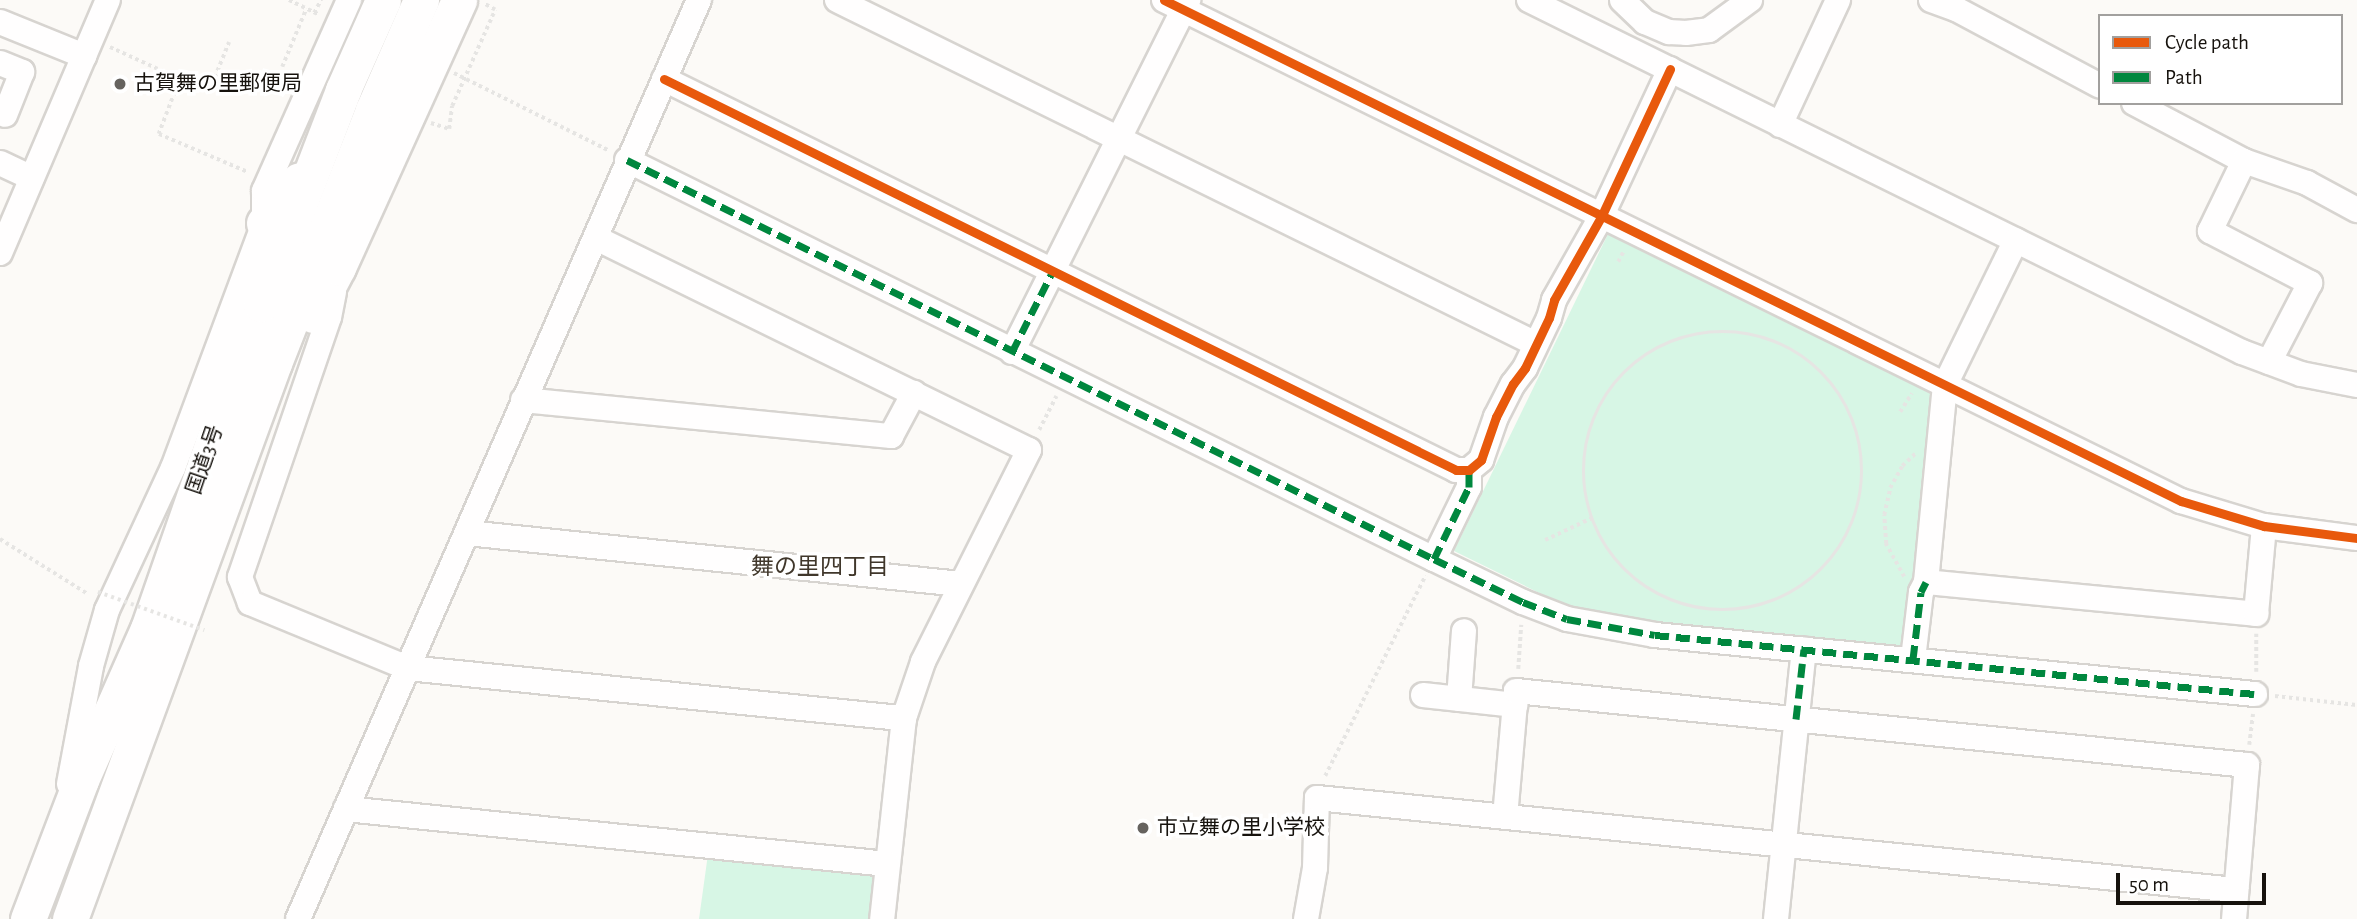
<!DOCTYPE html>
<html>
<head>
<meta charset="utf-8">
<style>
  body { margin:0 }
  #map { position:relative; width:2357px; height:919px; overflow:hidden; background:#fcfaf7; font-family:"Alegreya Sans","Noto Sans JP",sans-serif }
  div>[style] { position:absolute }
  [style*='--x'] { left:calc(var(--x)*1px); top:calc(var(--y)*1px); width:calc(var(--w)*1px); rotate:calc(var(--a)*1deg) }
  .green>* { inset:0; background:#d7f6e5 }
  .path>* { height:3.5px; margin-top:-1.75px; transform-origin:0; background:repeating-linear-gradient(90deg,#e6e5e3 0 3.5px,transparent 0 7px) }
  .path>.ring { margin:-1.75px; padding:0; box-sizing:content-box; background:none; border:3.5px solid #e6e5e3; border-radius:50% }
  .roads { filter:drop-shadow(2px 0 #d7d4d0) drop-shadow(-2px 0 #d7d4d0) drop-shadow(0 2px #d7d4d0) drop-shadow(0 -2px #d7d4d0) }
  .minor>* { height:24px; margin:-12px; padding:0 12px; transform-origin:12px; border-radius:12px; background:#fffefe }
  .highway>* { height:35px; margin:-17.5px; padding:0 17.5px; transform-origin:17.5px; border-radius:17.5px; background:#fffefe }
  .path-bridge>* { height:3.5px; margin-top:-1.75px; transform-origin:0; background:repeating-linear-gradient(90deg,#e6e5e3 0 3.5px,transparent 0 7px) }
  .quiet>* { height:7px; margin-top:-3.5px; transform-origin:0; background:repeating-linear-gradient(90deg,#00873e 0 14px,transparent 0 21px) }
  .cycleway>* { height:9px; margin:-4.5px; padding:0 4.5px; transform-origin:4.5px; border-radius:4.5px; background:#e8590c }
  .dots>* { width:19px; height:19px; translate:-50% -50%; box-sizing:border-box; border:4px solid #fff; border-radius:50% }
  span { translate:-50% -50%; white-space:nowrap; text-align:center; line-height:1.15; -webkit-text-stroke:7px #fff; paint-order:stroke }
  .poi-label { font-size:21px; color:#16120d }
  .left { translate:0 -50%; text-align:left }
  .street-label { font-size:21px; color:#16120d }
  .neighbourhood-label { font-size:23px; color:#40372b }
  .legend { position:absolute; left:2098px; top:14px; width:245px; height:91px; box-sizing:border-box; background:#fff; border:2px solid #a2a09e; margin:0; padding:9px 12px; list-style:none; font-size:21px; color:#16120d }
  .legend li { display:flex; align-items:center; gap:14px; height:35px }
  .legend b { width:35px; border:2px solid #a2a09e }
  .scale { position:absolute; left:2116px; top:873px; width:150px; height:32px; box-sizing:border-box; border:4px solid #16120d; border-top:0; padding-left:9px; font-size:21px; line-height:24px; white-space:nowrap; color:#16120d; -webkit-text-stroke:5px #fff; paint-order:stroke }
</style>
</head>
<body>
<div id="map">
  <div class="green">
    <div style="clip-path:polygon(1608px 234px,1933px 390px,1918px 580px,1899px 654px,1654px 624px,1568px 607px,1454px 551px)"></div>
    <div style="clip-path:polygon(708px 854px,872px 872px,877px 877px,873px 919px,699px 919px)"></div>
  </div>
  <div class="path">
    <div style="--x:289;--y:0;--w:34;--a:26"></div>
    <div style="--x:314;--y:13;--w:15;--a:-62"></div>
    <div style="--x:110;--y:47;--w:77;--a:24.6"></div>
    <div style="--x:180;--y:79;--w:32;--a:9"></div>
    <div style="--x:212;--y:84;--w:45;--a:-68"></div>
    <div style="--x:282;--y:67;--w:63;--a:-67.5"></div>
    <div style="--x:454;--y:73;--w:174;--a:26.6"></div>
    <div style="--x:180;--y:79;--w:59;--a:110.9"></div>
    <div style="--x:159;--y:134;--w:97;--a:23.1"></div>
    <div style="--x:431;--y:123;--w:19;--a:18"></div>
    <div style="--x:449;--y:129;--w:23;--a:-83"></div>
    <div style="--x:452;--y:106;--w:105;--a:-65.9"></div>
    <div style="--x:495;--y:10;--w:13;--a:-151"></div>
    <div style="--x:1618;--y:262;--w:11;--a:-63"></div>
    <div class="ring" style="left:1584px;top:332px;width:274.5px;height:274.5px"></div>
    <div style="--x:1900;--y:412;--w:22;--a:-58"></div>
    <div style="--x:1039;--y:430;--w:38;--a:-63"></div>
    <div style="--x:0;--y:539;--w:104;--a:32"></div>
    <div style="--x:1545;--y:540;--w:52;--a:-25.1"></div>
    <div style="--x:1904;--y:577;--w:38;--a:-119"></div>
    <div style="--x:1886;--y:544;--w:29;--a:-94"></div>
    <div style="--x:1884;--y:515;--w:28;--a:-77"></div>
    <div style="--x:1890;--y:488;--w:25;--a:-61"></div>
    <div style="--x:1902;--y:466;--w:19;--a:-43"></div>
    <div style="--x:1518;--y:669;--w:44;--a:-86.1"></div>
    <div style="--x:2256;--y:672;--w:38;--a:-90"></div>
    <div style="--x:2275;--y:696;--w:82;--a:6.3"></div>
    <div style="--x:2249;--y:745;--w:31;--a:-83"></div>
    <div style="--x:1325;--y:776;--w:224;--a:-63.4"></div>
  </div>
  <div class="roads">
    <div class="minor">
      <div style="--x:837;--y:0;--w:779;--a:26.2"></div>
      <div style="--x:1164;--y:0;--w:1134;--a:26.23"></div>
      <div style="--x:2181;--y:501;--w:87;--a:16.8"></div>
      <div style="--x:2264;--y:526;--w:94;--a:7.4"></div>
      <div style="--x:1529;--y:0;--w:795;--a:26.28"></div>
      <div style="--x:2242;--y:352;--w:63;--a:20.4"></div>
      <div style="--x:2301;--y:374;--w:57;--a:11.1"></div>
      <div style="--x:1622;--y:0;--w:32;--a:44"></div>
      <div style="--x:1645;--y:22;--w:26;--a:23"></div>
      <div style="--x:1669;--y:32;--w:17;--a:3"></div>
      <div style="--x:1686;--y:33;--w:23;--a:-7"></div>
      <div style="--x:1709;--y:30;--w:51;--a:-36.2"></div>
      <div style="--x:1931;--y:0;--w:27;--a:20"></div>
      <div style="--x:1956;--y:9;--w:163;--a:28.1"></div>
      <div style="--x:0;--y:22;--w:91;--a:22"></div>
      <div style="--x:0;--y:63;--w:24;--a:22"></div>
      <div style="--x:22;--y:72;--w:46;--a:111.6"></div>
      <div style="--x:664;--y:79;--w:883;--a:26.27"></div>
      <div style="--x:1456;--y:470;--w:13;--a:0"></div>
      <div style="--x:1469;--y:470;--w:16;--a:-40"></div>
      <div style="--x:1481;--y:460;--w:46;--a:-70.8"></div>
      <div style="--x:1496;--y:417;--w:37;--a:-63"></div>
      <div style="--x:1513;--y:384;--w:20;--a:-53"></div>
      <div style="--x:1525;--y:368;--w:55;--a:-64.4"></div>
      <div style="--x:1549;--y:318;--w:19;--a:-74"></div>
      <div style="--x:1554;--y:300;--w:98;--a:-60.5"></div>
      <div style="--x:1602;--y:215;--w:161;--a:-65"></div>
      <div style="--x:2134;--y:103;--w:124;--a:27.8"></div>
      <div style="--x:2244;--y:161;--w:67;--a:19.2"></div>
      <div style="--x:2307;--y:183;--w:57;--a:28.4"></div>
      <div style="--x:1780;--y:125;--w:138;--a:-65.1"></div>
      <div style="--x:627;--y:160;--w:900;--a:26.31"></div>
      <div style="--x:1434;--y:559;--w:99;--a:25.8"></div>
      <div style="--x:1523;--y:602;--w:47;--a:21.1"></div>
      <div style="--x:1567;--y:619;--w:89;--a:10.3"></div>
      <div style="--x:1655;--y:635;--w:603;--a:5.62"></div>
      <div style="--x:2244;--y:161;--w:78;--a:115.9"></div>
      <div style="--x:2210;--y:231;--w:113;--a:27.5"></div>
      <div style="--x:2310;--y:283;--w:89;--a:117.4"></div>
      <div style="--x:0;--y:163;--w:35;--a:25"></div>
      <div style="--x:596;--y:238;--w:482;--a:26.1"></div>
      <div style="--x:1029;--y:450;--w:237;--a:116.6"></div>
      <div style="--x:923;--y:662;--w:59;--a:108.7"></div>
      <div style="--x:904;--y:718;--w:202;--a:96.2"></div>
      <div style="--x:0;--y:253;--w:275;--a:-66.9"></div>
      <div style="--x:334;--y:292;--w:25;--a:101"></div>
      <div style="--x:329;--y:317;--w:275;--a:108.9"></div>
      <div style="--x:240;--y:577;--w:28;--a:69"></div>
      <div style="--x:250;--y:603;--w:171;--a:22.4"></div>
      <div style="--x:408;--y:668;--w:499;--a:5.8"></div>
      <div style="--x:1012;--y:352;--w:394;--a:-63.4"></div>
      <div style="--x:523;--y:400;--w:370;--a:5.6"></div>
      <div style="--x:891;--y:436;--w:49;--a:-61.9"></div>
      <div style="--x:467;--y:533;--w:496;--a:5.9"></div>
      <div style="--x:1434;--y:559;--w:80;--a:-64.1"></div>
      <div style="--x:1469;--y:487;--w:17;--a:-90"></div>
      <div style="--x:1926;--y:582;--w:332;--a:5.5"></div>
      <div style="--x:2256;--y:614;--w:88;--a:-84.8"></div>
      <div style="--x:1913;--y:659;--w:67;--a:-83.2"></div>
      <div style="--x:1921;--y:592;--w:11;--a:-63"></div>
      <div style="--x:1926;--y:582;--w:198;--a:-84.5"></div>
      <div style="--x:1945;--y:385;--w:161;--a:-63.9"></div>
      <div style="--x:1423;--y:695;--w:93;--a:6.2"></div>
      <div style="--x:1459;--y:699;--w:68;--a:-85.8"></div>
      <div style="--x:69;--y:784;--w:120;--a:-79.4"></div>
      <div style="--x:91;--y:666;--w:58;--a:-74.1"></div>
      <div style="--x:107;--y:610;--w:157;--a:-65.1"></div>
      <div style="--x:173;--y:468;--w:261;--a:-69.6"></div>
      <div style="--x:264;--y:223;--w:32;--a:-90"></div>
      <div style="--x:264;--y:191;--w:209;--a:-66"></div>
      <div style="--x:346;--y:809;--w:544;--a:5.8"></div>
      <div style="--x:1505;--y:817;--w:126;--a:-85"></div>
      <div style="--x:1516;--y:691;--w:735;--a:5.78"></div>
      <div style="--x:2247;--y:765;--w:155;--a:94.8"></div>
      <div style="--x:298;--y:919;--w:1003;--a:-66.43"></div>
      <div style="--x:1306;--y:919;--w:52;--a:-80"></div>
      <div style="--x:1315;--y:868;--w:70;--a:-88.4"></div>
      <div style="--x:1317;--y:798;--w:924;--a:5.72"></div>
      <div style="--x:1776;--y:919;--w:271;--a:-84.1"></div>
    </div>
    <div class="highway">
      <div style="--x:264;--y:223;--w:55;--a:-50.9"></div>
      <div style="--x:313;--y:315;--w:54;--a:-62.5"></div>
      <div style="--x:338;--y:267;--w:293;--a:-65.6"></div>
      <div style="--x:28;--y:919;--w:149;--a:-69.1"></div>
      <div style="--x:81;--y:780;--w:165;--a:-66.1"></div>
      <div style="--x:148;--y:629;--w:344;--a:-70.8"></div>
      <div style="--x:261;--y:304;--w:229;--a:-69"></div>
      <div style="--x:343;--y:90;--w:98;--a:-66"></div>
      <div style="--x:70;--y:919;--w:592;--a:-69.85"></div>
      <div style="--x:274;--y:363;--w:272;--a:-68.6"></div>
      <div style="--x:373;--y:110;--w:120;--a:-66.4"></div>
    </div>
  </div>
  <div class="path-bridge">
    <div style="--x:98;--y:592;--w:113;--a:19.7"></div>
  </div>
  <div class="quiet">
    <div style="--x:627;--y:160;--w:900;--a:26.31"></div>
    <div style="--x:1434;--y:559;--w:99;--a:25.8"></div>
    <div style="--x:1523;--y:602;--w:47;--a:21.1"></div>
    <div style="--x:1567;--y:619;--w:89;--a:10.3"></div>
    <div style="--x:1655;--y:635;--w:603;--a:5.62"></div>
    <div style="--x:1012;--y:352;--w:91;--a:-63.2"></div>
    <div style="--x:1434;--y:559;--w:80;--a:-64.1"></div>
    <div style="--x:1469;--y:487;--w:17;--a:-90"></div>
    <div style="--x:1913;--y:659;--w:67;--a:-83.2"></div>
    <div style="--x:1921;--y:592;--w:11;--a:-63"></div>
    <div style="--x:1796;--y:719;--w:70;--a:-83.5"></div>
  </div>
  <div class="cycleway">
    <div style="--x:1164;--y:0;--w:1134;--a:26.23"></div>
    <div style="--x:2181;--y:501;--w:87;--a:16.8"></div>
    <div style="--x:2264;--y:526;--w:94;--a:7.4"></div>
    <div style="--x:664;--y:79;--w:883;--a:26.27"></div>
    <div style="--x:1456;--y:470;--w:13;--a:0"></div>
    <div style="--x:1469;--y:470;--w:16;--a:-40"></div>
    <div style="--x:1481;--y:460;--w:46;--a:-70.8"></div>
    <div style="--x:1496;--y:417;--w:37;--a:-63"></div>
    <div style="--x:1513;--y:384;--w:20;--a:-53"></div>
    <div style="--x:1525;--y:368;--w:55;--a:-64.4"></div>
    <div style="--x:1549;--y:318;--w:19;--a:-74"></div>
    <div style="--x:1554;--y:300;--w:98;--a:-60.5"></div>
    <div style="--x:1602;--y:215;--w:161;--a:-65"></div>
  </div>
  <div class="dots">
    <div style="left:120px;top:84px;background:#66635f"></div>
    <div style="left:1143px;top:828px;background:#66635f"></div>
  </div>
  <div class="poi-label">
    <span class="left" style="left:134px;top:84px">古賀舞の里郵便局</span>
    <span class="left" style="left:1157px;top:828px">市立舞の里小学校</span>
  </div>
  <div class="street-label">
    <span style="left:205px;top:460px;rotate:-71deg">国道3号</span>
  </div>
  <div class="neighbourhood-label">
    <span style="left:820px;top:568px">舞の里四丁目</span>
  </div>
  <ul class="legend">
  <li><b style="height:9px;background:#e8590c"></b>Cycle path</li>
  <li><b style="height:9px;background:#00873e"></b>Path</li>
  </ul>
  <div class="scale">50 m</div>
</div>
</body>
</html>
